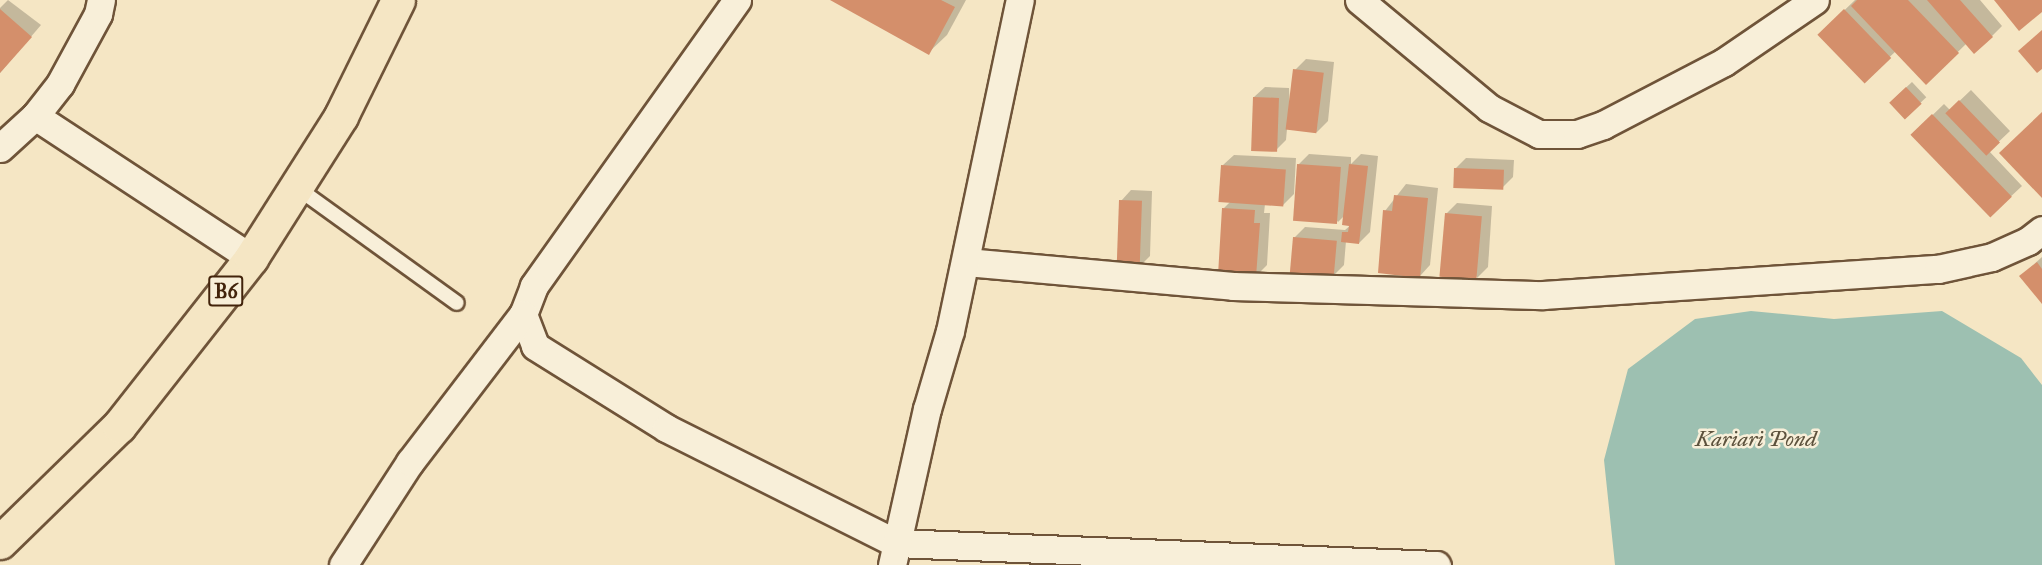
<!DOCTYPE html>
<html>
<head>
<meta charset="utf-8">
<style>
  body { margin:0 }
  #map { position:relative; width:2042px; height:565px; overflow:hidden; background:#f5e6c4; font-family:"IM FELL Great Primer",serif }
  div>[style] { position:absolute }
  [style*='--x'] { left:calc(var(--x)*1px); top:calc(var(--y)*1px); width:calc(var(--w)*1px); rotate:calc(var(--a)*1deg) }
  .water>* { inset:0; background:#9dc0b1 }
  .shadow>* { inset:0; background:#0003; transform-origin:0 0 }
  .building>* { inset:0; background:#d48f6b; transform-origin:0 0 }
  .roads { filter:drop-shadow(2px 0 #6f5439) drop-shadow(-2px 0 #6f5439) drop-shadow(0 2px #6f5439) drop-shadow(0 -2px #6f5439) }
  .lane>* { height:14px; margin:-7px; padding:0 7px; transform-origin:7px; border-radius:7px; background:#f8efd9 }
  .street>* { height:27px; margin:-13.5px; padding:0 13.5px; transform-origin:13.5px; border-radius:13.5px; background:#f8efd9 }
  .primary>* { height:33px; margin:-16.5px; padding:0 16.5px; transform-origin:16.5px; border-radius:16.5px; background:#f5e6c4 }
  span { translate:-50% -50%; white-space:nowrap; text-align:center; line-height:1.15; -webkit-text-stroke:5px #f8efd9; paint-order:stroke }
  .shield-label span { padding:2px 4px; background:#f8efd9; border:2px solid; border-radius:4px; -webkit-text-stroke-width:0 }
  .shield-label { font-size:20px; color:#42230b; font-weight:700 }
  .water-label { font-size:22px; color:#5d523d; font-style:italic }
</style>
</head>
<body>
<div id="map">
  <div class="water">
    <div style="clip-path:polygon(1751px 311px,1834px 319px,1942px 311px,2021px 358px,2042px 385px,2042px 565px,1615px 565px,1604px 460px,1628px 369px,1695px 319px)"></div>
  </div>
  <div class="shadow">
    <div style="clip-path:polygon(8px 0,41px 25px,0 73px,0 8px)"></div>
    <div style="clip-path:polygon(833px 0,966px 0,947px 35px,928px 53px)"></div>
    <div style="clip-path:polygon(1855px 0,1980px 0,2002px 26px,1992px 36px,1967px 43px,1926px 83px,1896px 51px,1864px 81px,1819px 35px)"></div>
    <div style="clip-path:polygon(1306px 59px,1334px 62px,1328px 121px,1317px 132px,1287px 129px,1286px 140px,1275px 151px,1254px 97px,1265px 87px,1289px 88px,1290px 111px,1295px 70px)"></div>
    <div style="left:1912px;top:82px;width:21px;height:29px;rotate:47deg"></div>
    <div style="clip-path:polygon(1971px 90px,2010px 131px,1989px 151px,2022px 186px,1990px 216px,1912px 135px,1944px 104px,1950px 110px)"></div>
    <div style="clip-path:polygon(1309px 154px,1351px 157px,1351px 164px,1361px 154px,1378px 156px,1370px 232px,1359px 243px,1346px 241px,1344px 265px,1333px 276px,1294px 238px,1305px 227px,1345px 230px,1352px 224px,1345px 215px,1338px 222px,1298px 165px)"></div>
    <div style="clip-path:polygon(1234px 155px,1296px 158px,1294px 194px,1283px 205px,1265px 204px,1264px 213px,1270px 213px,1267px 265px,1256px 276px,1224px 208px,1231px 201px,1223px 165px)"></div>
    <div style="clip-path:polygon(1466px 158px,1514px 160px,1513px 177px,1502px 188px,1455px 169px)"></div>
    <div style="clip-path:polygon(1406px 184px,1438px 188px,1430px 265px,1420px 276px,1385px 211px)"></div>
    <div style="clip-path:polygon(1131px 190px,1152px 191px,1150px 256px,1139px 267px,1121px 201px)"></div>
    <div style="clip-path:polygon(1457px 203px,1492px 206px,1488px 267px,1477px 278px,1446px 214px)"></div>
    <div style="clip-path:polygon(2042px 257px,2042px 302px,2021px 276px)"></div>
  </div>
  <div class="building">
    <div style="clip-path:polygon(830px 0,941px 0,955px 7px,929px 55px)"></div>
    <div style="clip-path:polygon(1857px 0,1908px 0,1959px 53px,1926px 85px,1851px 6px)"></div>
    <div style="clip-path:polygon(1927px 0,1960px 0,1993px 37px,1974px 54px)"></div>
    <div style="clip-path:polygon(1994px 0,2042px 0,2042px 12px,2019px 31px)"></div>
    <div style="clip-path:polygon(0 9px,32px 37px,0 73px)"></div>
    <div style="left:1844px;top:9px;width:68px;height:37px;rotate:46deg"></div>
    <div style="clip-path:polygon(2042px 30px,2042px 69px,2037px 73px,2018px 51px)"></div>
    <div style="left:1293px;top:69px;width:31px;height:61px;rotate:7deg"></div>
    <div style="left:1906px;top:87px;width:23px;height:23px;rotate:47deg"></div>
    <div style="left:1253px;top:97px;width:26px;height:54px;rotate:2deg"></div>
    <div style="left:1959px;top:100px;width:59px;height:19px;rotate:46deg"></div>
    <div style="clip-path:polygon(2042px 112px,2042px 198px,1999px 153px)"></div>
    <div style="left:1932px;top:114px;width:115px;height:30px;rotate:46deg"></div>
    <div style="left:1297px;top:164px;width:44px;height:57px;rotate:4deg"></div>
    <div style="clip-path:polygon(1349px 164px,1368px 166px,1359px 244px,1341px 242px,1342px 232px,1348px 232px,1349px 226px,1342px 225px)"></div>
    <div style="left:1221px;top:165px;width:65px;height:37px;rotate:4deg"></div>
    <div style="left:1454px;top:168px;width:50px;height:20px;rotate:2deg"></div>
    <div style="clip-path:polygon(1394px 195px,1428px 198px,1420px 278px,1378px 273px,1383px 210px,1392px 211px)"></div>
    <div style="left:1119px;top:200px;width:23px;height:67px;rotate:2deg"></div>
    <div style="clip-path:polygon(1222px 208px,1255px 210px,1254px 223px,1260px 223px,1256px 277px,1218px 275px)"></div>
    <div style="left:1445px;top:213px;width:37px;height:64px;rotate:5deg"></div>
    <div style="left:1293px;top:237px;width:44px;height:37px;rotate:5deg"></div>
    <div style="clip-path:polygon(2037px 262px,2042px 269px,2042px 304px,2019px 276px)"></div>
  </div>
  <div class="roads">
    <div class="lane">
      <div style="--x:296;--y:187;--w:198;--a:35.8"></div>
    </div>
    <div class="street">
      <div style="--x:737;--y:0;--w:351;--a:125.4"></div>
      <div style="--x:534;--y:286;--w:30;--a:111"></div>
      <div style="--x:523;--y:314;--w:34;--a:69"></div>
      <div style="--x:535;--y:346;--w:155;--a:32"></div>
      <div style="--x:666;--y:428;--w:257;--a:26.6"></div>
      <div style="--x:896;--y:543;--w:541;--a:2.33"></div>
      <div style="--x:1359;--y:0;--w:169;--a:39.7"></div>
      <div style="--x:1489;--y:108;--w:56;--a:27.5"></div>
      <div style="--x:1539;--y:134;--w:38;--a:0"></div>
      <div style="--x:1577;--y:134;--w:28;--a:-19"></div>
      <div style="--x:1603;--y:125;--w:136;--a:-27.5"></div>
      <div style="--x:1724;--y:62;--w:110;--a:-34.3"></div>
      <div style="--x:35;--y:116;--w:258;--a:33.3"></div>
      <div style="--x:0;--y:148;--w:47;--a:-42.4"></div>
      <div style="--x:35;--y:116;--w:41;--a:-52"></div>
      <div style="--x:60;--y:84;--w:80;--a:-61.5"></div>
      <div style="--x:98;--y:14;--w:14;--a:-78"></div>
      <div style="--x:966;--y:262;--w:268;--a:5.1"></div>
      <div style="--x:1233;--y:286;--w:310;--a:1.7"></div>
      <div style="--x:1543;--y:295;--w:396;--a:-3.8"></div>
      <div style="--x:1938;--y:269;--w:55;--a:-12.5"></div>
      <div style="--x:1992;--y:257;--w:39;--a:-24"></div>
      <div style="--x:2028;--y:241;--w:18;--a:-38"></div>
      <div style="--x:343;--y:565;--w:123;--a:-57"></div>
      <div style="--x:410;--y:462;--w:186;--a:-52.6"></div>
      <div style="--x:892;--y:565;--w:160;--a:-77.4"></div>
      <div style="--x:927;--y:409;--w:81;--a:-73.6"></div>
      <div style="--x:950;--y:331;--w:338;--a:-78.1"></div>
    </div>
    <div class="primary">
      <div style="--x:0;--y:542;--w:166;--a:-44.3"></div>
      <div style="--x:119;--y:426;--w:214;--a:-51.8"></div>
      <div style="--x:251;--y:258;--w:168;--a:-57.6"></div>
      <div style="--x:341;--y:116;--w:129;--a:-63.8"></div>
    </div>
  </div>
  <div class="shield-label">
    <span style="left:226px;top:291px">B6</span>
  </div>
  <div class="water-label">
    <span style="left:1756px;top:439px">Kariari Pond</span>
  </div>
</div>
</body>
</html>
